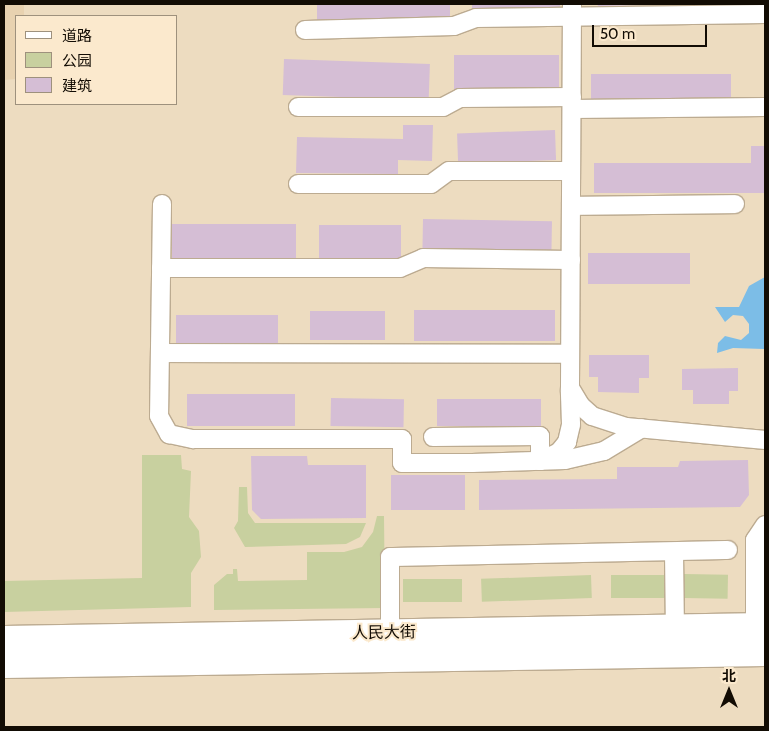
<!DOCTYPE html>
<html>
<head>
<meta charset="utf-8">
<style>
  body { margin:0 }
  #map { position:relative; width:769px; height:731px; overflow:hidden; background:#eddcc0; font-family:Cabin,"Noto Sans SC",sans-serif }
  div>[style] { position:absolute }
  [style*='--x'] { left:calc(var(--x)*1px); top:calc(var(--y)*1px); width:calc(var(--w)*1px); rotate:calc(var(--a)*1deg) }
  .built>* { inset:0; background:#e8d2b0 }
  .green>* { inset:0; background:#c8d09f; transform-origin:0 0 }
  .water>* { inset:0; background:#7cbde7 }
  .building>* { inset:0; background:#d5bed5; transform-origin:0 0 }
  .roads { filter:drop-shadow(1px 0 #bcab91) drop-shadow(-1px 0 #bcab91) drop-shadow(0 1px #bcab91) drop-shadow(0 -1px #bcab91) }
  .minor>* { height:18px; margin:-9px; padding:0 9px; transform-origin:9px; border-radius:9px; background:#fff }
  .primary>* { height:28px; margin:-14px; padding:0 14px; transform-origin:14px; border-radius:14px; background:#fff }
  span { translate:-50% -50%; white-space:nowrap; text-align:center; line-height:1.15; -webkit-text-stroke:4px #fbe9cd; paint-order:stroke }
  .street-label { font-size:16px; color:#120c04 }
  .frame { position:absolute; inset:0; border:5px solid #120c04; pointer-events:none }
  .legend { position:absolute; left:15px; top:15px; width:162px; height:90px; box-sizing:border-box; background:#fbe9cd; border:1px solid #9e917d; margin:0; padding:6px 9px; list-style:none; font-size:15px; color:#120c04 }
  .legend li { display:flex; align-items:center; gap:10px; height:25px }
  .legend b { width:25px; border:1px solid #9e917d }
  .north { position:absolute; left:704px; top:666px; width:50px; height:50px; -webkit-text-stroke:4px #fbe9cd; paint-order:stroke; rotate:0deg; font-size:14px; font-weight:700; line-height:20px; text-align:center; color:#120c04 }
  .north::after { content:''; display:block; margin:auto; width:18px; height:22px; background:#120c04; clip-path:polygon(50% 0,100% 100%,50% 72%,0 100%) }
  .scale { position:absolute; left:592px; top:25px; width:115px; height:22px; box-sizing:border-box; border:2px solid #120c04; border-top:0; padding-left:6px; font-size:15px; line-height:18px; white-space:nowrap; color:#120c04; -webkit-text-stroke:4px #fbe9cd; paint-order:stroke }
</style>
</head>
<body>
<div id="map">
  <div class="built">
    <div style="clip-path:polygon(4px 4px,24px 4px,24px 16px,16px 16px,16px 79px,4px 80px)"></div>
  </div>
  <div class="green">
    <div style="clip-path:polygon(142px 455px,181px 455px,182px 469px,191px 471px,189px 517px,199px 531px,201px 557px,191px 573px,191px 607px,4px 612px,4px 581px,142px 578px)"></div>
    <div style="clip-path:polygon(239px 487px,247px 487px,248px 513px,255px 523px,366px 523px,360px 537px,346px 544px,245px 547px,234px 528px,238px 521px)"></div>
    <div style="clip-path:polygon(377px 516px,384px 516px,385px 608px,214px 610px,214px 585px,227px 574px,233px 574px,233px 569px,237px 569px,238px 581px,307px 580px,307px 552px,344px 552px,362px 547px,373px 532px)"></div>
    <div style="left:684px;top:574px;width:44px;height:24px;rotate:1deg"></div>
    <div style="left:591px;top:575px;width:23px;height:110px;rotate:88deg"></div>
    <div style="left:611px;top:575px;width:56px;height:23px"></div>
    <div style="left:462px;top:579px;width:23px;height:59px;rotate:90deg"></div>
  </div>
  <div class="water">
    <div style="clip-path:polygon(765px 277px,765px 349px,733px 348px,717px 353px,718px 343px,725px 336px,741px 340px,749px 333px,749px 324px,743px 316px,733px 315px,725px 322px,715px 307px,739px 307px,749px 286px)"></div>
  </div>
  <div class="building">
    <div style="clip-path:polygon(317px 4px,450px 4px,450px 19px,317px 22px)"></div>
    <div style="clip-path:polygon(472px 4px,560px 4px,560px 8px,472px 9px)"></div>
    <div style="clip-path:polygon(597px 4px,650px 4px,650px 5px,598px 6px)"></div>
    <div style="left:559px;top:55px;width:36px;height:105px;rotate:90deg"></div>
    <div style="left:284px;top:59px;width:146px;height:36px;rotate:2deg"></div>
    <div style="left:591px;top:74px;width:140px;height:26px"></div>
    <div style="clip-path:polygon(403px 125px,433px 125px,432px 161px,398px 160px,398px 174px,296px 173px,297px 137px,403px 139px)"></div>
    <div style="left:555px;top:130px;width:30px;height:98px;rotate:88deg"></div>
    <div style="clip-path:polygon(751px 146px,765px 146px,765px 193px,594px 193px,594px 163px,751px 163px)"></div>
    <div style="left:423px;top:219px;width:129px;height:29px;rotate:1deg"></div>
    <div style="left:296px;top:224px;width:34px;height:124px;rotate:90deg"></div>
    <div style="left:319px;top:225px;width:82px;height:33px"></div>
    <div style="left:690px;top:253px;width:31px;height:102px;rotate:90deg"></div>
    <div style="left:414px;top:310px;width:141px;height:31px"></div>
    <div style="left:310px;top:311px;width:75px;height:29px"></div>
    <div style="left:176px;top:315px;width:102px;height:29px"></div>
    <div style="clip-path:polygon(589px 355px,649px 355px,649px 378px,639px 378px,639px 393px,598px 392px,598px 377px,589px 377px)"></div>
    <div style="clip-path:polygon(738px 368px,738px 391px,729px 391px,729px 404px,693px 404px,693px 390px,682px 390px,682px 369px)"></div>
    <div style="left:187px;top:394px;width:108px;height:32px"></div>
    <div style="left:331px;top:398px;width:73px;height:28px;rotate:1deg"></div>
    <div style="left:437px;top:399px;width:104px;height:27px"></div>
    <div style="clip-path:polygon(251px 456px,307px 456px,308px 465px,366px 465px,366px 518px,261px 519px,252px 510px)"></div>
    <div style="clip-path:polygon(748px 460px,749px 495px,740px 507px,479px 510px,479px 480px,617px 479px,617px 467px,678px 467px,680px 461px)"></div>
    <div style="left:465px;top:475px;width:35px;height:74px;rotate:90deg"></div>
  </div>
  <div class="roads">
    <div class="minor">
      <div style="--x:572;--y:4;--w:384;--a:90.3"></div>
      <div style="--x:570;--y:388;--w:21;--a:59"></div>
      <div style="--x:581;--y:406;--w:15;--a:42"></div>
      <div style="--x:592;--y:416;--w:36;--a:18"></div>
      <div style="--x:626;--y:427;--w:140;--a:5.3"></div>
      <div style="--x:305;--y:30;--w:149;--a:-1.5"></div>
      <div style="--x:454;--y:26;--w:23;--a:-20"></div>
      <div style="--x:476;--y:18;--w:289;--a:-0.8"></div>
      <div style="--x:298;--y:107;--w:145;--a:0"></div>
      <div style="--x:443;--y:107;--w:19;--a:-28"></div>
      <div style="--x:460;--y:98;--w:112;--a:-0.5"></div>
      <div style="--x:572;--y:109;--w:193;--a:-0.6"></div>
      <div style="--x:298;--y:184;--w:133;--a:0"></div>
      <div style="--x:431;--y:184;--w:22;--a:-36"></div>
      <div style="--x:449;--y:171;--w:122;--a:0"></div>
      <div style="--x:162;--y:204;--w:212;--a:90.8"></div>
      <div style="--x:159;--y:416;--w:21;--a:61"></div>
      <div style="--x:169;--y:434;--w:25;--a:12"></div>
      <div style="--x:193;--y:439;--w:209;--a:0"></div>
      <div style="--x:402;--y:439;--w:24;--a:90"></div>
      <div style="--x:402;--y:463;--w:70;--a:0"></div>
      <div style="--x:472;--y:463;--w:93;--a:-1.8"></div>
      <div style="--x:565;--y:460;--w:40;--a:-13"></div>
      <div style="--x:604;--y:451;--w:44;--a:-31.2"></div>
      <div style="--x:571;--y:206;--w:164;--a:-0.7"></div>
      <div style="--x:161;--y:268;--w:239;--a:0"></div>
      <div style="--x:400;--y:268;--w:25;--a:-23"></div>
      <div style="--x:423;--y:258;--w:148;--a:0.8"></div>
      <div style="--x:160;--y:353;--w:410;--a:0.1"></div>
      <div style="--x:433;--y:437;--w:107;--a:-0.5"></div>
      <div style="--x:540;--y:436;--w:25;--a:90"></div>
      <div style="--x:540;--y:461;--w:21;--a:-25"></div>
      <div style="--x:559;--y:452;--w:13;--a:-51"></div>
      <div style="--x:567;--y:442;--w:18;--a:-77"></div>
      <div style="--x:571;--y:424;--w:33;--a:-92"></div>
      <div style="--x:674;--y:552;--w:77;--a:89.3"></div>
      <div style="--x:755;--y:627;--w:87;--a:-90"></div>
      <div style="--x:755;--y:540;--w:18;--a:-56"></div>
      <div style="--x:390;--y:633;--w:76;--a:-90"></div>
      <div style="--x:390;--y:557;--w:338;--a:-1.2"></div>
    </div>
    <div class="primary">
      <div style="--x:4;--y:640;--w:761;--a:-0.98"></div>
      <div style="--x:4;--y:664;--w:761;--a:-0.9"></div>
    </div>
  </div>
  <div class="street-label">
    <span style="left:384px;top:633px;rotate:-1deg">人民大街</span>
  </div>
  <div class="frame"></div>
  <ul class="legend">
  <li><b style="height:6px;background:#fff"></b>道路</li>
  <li><b style="height:14px;background:#c8d09f"></b>公园</li>
  <li><b style="height:14px;background:#d5bed5"></b>建筑</li>
  </ul>
  <div class="north">北</div>
  <div class="scale">50 m</div>
</div>
</body>
</html>
